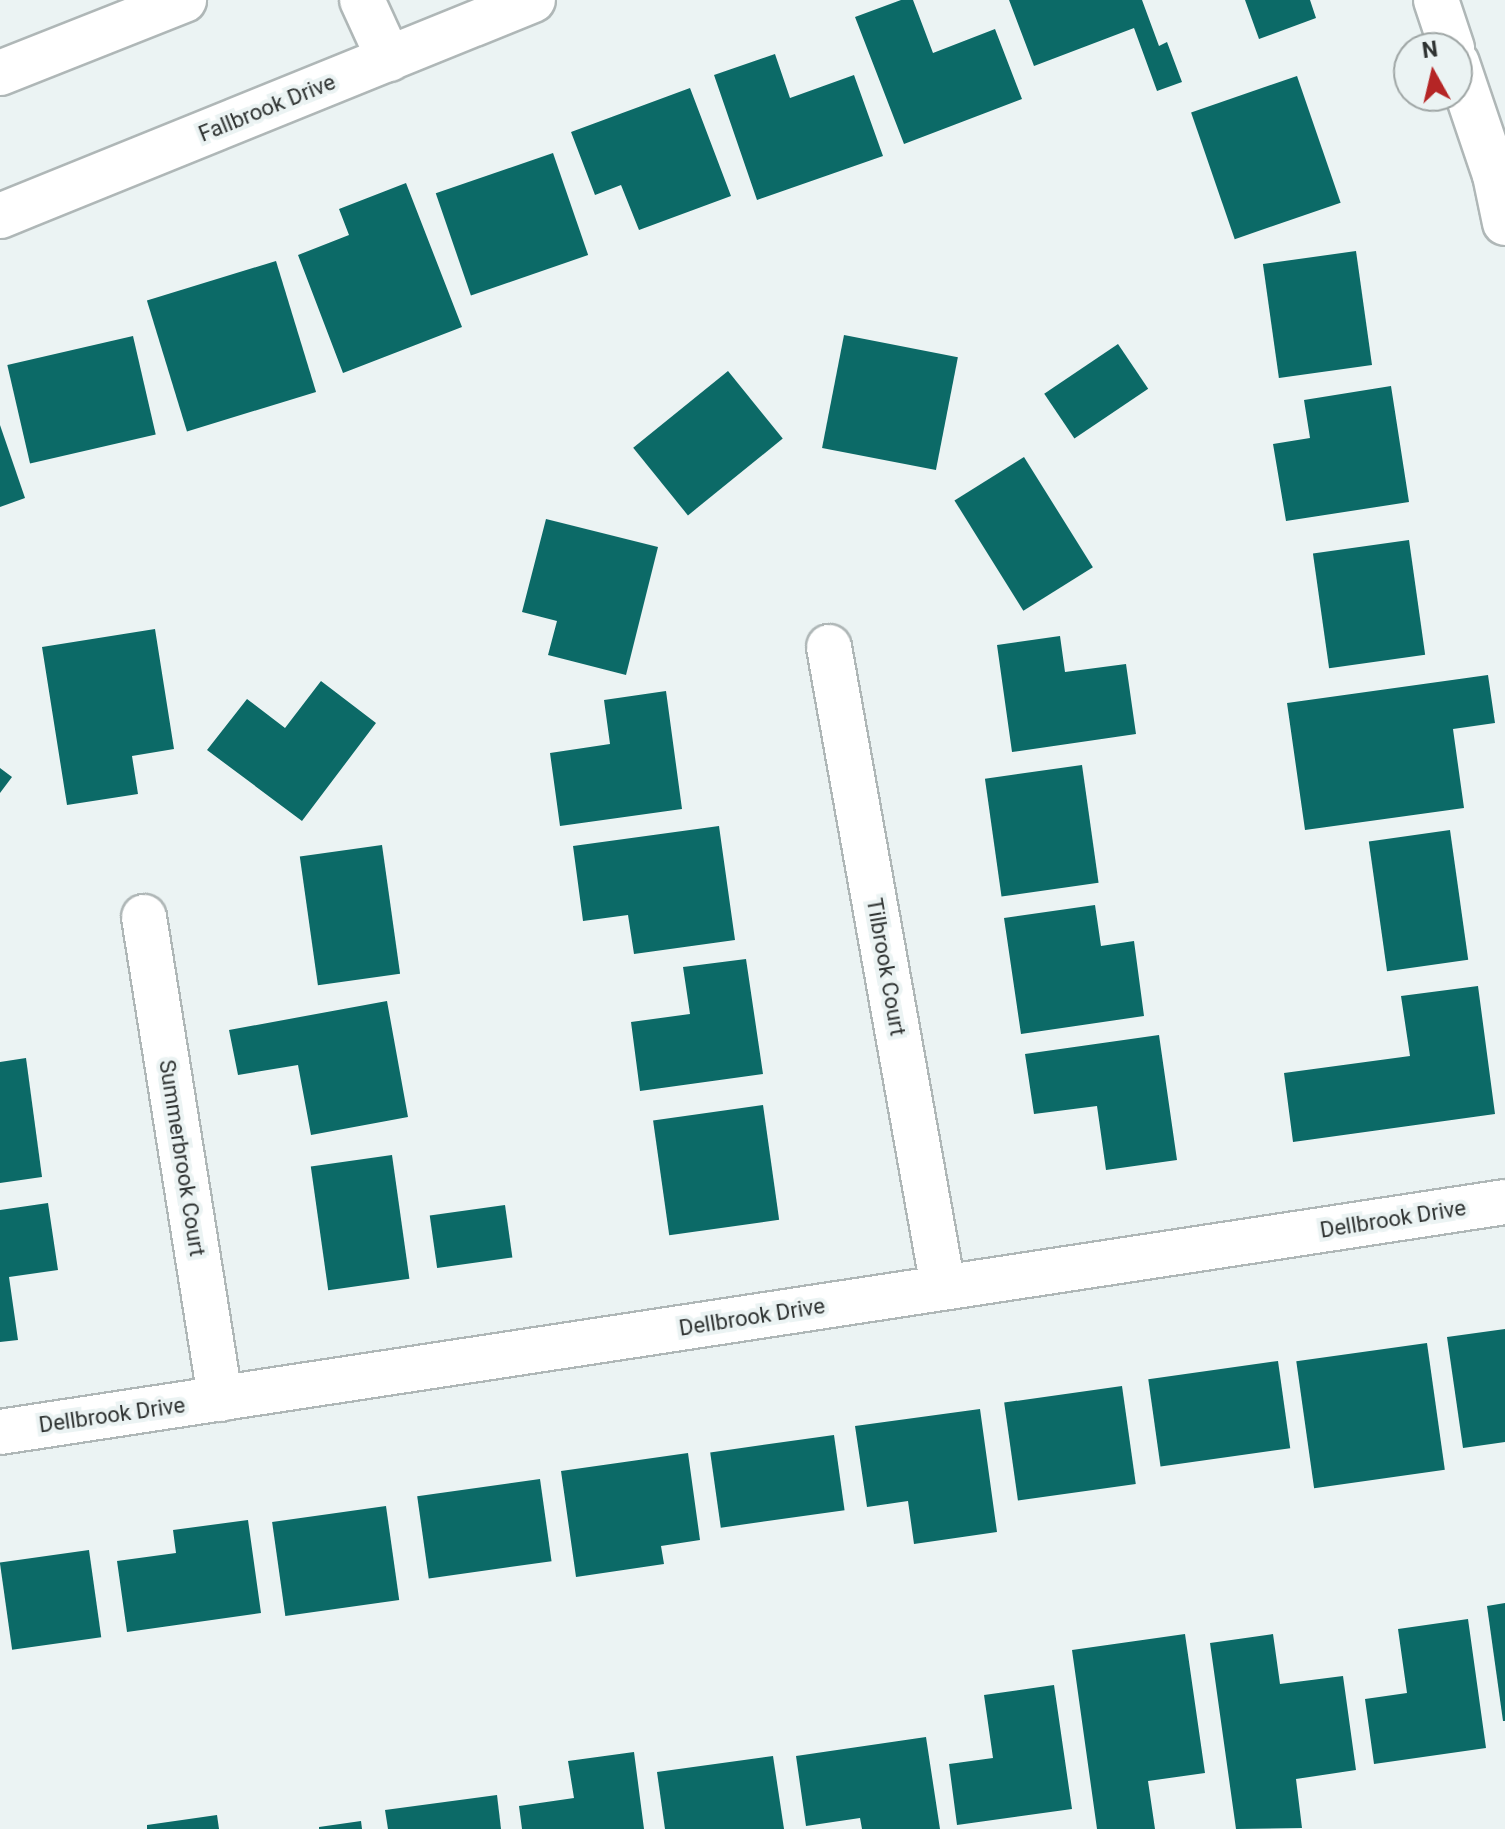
<!DOCTYPE html>
<html>
<head>
<meta charset="utf-8">
<style>
  body { margin:0 }
  #map { position:relative; width:1505px; height:1829px; overflow:hidden; background:#ebf3f3; font-family:Roboto,sans-serif }
  div>[style] { position:absolute }
  [style*='--x'] { left:calc(var(--x)*1px); top:calc(var(--y)*1px); width:calc(var(--w)*1px); rotate:calc(var(--a)*1deg) }
  .building>* { inset:0; background:#0c6a67; transform-origin:0 0 }
  .roads { filter:drop-shadow(2px 0 #afb7b7) drop-shadow(-2px 0 #afb7b7) drop-shadow(0 2px #afb7b7) drop-shadow(0 -2px #afb7b7) }
  .street>* { height:44px; margin:-22px; padding:0 22px; transform-origin:22px; border-radius:22px; background:#fff }
  .secondary>* { height:44px; margin:-22px; padding:0 22px; transform-origin:22px; border-radius:22px; background:#fff }
  span { translate:-50% -50%; white-space:nowrap; text-align:center; line-height:1.15; -webkit-text-stroke:8px #ebf3f3; paint-order:stroke }
  .street-label { font-size:22px; color:#2e3231 }
  .north { position:absolute; left:1393px; top:32px; width:80px; height:80px; box-sizing:border-box; background:#ebf3f3; border:2px solid #9fa6a5; border-radius:50%; rotate:352deg; font-size:22px; font-weight:700; line-height:32px; text-align:center; color:#2e3231 }
  .north::after { content:''; display:block; margin:auto; width:28px; height:36px; background:#b52525; clip-path:polygon(50% 0,100% 100%,50% 72%,0 100%) }
</style>
</head>
<body>
<div id="map">
  <div class="building">
    <div style="clip-path:polygon(901px 0,913px 0,933px 53px,995px 29px,1022px 99px,904px 144px,855px 17px)"></div>
    <div style="clip-path:polygon(1009px 0,1142px 0,1159px 46px,1167px 42px,1182px 82px,1157px 91px,1134px 28px,1034px 66px)"></div>
    <div style="clip-path:polygon(1245px 0,1310px 0,1316px 18px,1259px 39px)"></div>
    <div style="clip-path:polygon(775px 54px,790px 98px,854px 75px,883px 156px,757px 200px,714px 75px)"></div>
    <div style="left:1297px;top:76px;width:134px;height:112px;rotate:71deg"></div>
    <div style="clip-path:polygon(690px 88px,731px 196px,639px 230px,621px 185px,595px 195px,571px 132px)"></div>
    <div style="left:553px;top:153px;width:108px;height:124px;rotate:71deg"></div>
    <div style="clip-path:polygon(406px 183px,462px 327px,343px 373px,298px 255px,349px 235px,339px 209px)"></div>
    <div style="left:1356px;top:251px;width:115px;height:94px;rotate:82deg"></div>
    <div style="left:276px;top:261px;width:137px;height:135px;rotate:73deg"></div>
    <div style="left:844px;top:335px;width:116px;height:115px;rotate:11deg"></div>
    <div style="left:133px;top:336px;width:101px;height:129px;rotate:77deg"></div>
    <div style="left:1118px;top:344px;width:54px;height:89px;rotate:56deg"></div>
    <div style="left:728px;top:371px;width:87px;height:122px;rotate:51deg"></div>
    <div style="clip-path:polygon(1391px 386px,1409px 502px,1286px 521px,1273px 444px,1310px 438px,1304px 400px)"></div>
    <div style="clip-path:polygon(0 425px,25px 498px,0 507px)"></div>
    <div style="left:1024px;top:457px;width:130px;height:82px;rotate:58deg"></div>
    <div style="clip-path:polygon(546px 519px,658px 547px,626px 675px,548px 655px,557px 621px,522px 612px)"></div>
    <div style="left:1409px;top:540px;width:116px;height:97px;rotate:82deg"></div>
    <div style="clip-path:polygon(155px 629px,174px 749px,132px 756px,138px 794px,67px 805px,42px 647px)"></div>
    <div style="clip-path:polygon(1060px 636px,1065px 672px,1126px 664px,1136px 734px,1012px 752px,997px 645px)"></div>
    <div style="clip-path:polygon(1488px 675px,1495px 723px,1453px 729px,1464px 808px,1305px 830px,1287px 703px)"></div>
    <div style="clip-path:polygon(321px 681px,376px 723px,302px 821px,207px 750px,247px 699px,285px 728px)"></div>
    <div style="clip-path:polygon(666px 691px,682px 809px,560px 826px,550px 753px,610px 744px,604px 700px)"></div>
    <div style="left:1082px;top:765px;width:119px;height:98px;rotate:82deg"></div>
    <div style="clip-path:polygon(0 768px,12px 777px,0 793px)"></div>
    <div style="clip-path:polygon(719px 826px,735px 940px,634px 954px,628px 915px,583px 921px,573px 846px)"></div>
    <div style="left:1450px;top:830px;width:131px;height:82px;rotate:82deg"></div>
    <div style="left:382px;top:845px;width:130px;height:83px;rotate:82deg"></div>
    <div style="clip-path:polygon(1095px 905px,1101px 946px,1134px 941px,1144px 1016px,1021px 1034px,1004px 918px)"></div>
    <div style="clip-path:polygon(746px 959px,763px 1074px,640px 1091px,631px 1022px,690px 1014px,683px 967px)"></div>
    <div style="clip-path:polygon(1478px 986px,1495px 1114px,1293px 1142px,1284px 1073px,1410px 1056px,1401px 996px)"></div>
    <div style="clip-path:polygon(387px 1001px,408px 1117px,311px 1135px,298px 1065px,238px 1075px,229px 1030px)"></div>
    <div style="clip-path:polygon(1159px 1035px,1177px 1160px,1106px 1170px,1097px 1106px,1034px 1114px,1025px 1054px)"></div>
    <div style="clip-path:polygon(26px 1058px,42px 1177px,0 1183px,0 1062px)"></div>
    <div style="left:763px;top:1105px;width:116px;height:111px;rotate:82deg"></div>
    <div style="left:392px;top:1155px;width:125px;height:82px;rotate:82deg"></div>
    <div style="clip-path:polygon(48px 1203px,58px 1270px,9px 1277px,18px 1340px,0 1342px,0 1210px)"></div>
    <div style="left:505px;top:1205px;width:53px;height:76px;rotate:82deg"></div>
    <div style="clip-path:polygon(1505px 1329px,1505px 1442px,1463px 1448px,1447px 1337px)"></div>
    <div style="left:1427px;top:1343px;width:128px;height:132px;rotate:82deg"></div>
    <div style="left:1278px;top:1361px;width:88px;height:131px;rotate:82deg"></div>
    <div style="left:1122px;top:1386px;width:99px;height:119px;rotate:82deg"></div>
    <div style="clip-path:polygon(980px 1409px,997px 1532px,914px 1544px,908px 1501px,867px 1507px,855px 1426px)"></div>
    <div style="left:834px;top:1435px;width:76px;height:125px;rotate:82deg"></div>
    <div style="clip-path:polygon(688px 1453px,700px 1540px,661px 1546px,664px 1564px,576px 1577px,561px 1471px)"></div>
    <div style="left:540px;top:1479px;width:83px;height:124px;rotate:82deg"></div>
    <div style="left:386px;top:1506px;width:95px;height:115px;rotate:82deg"></div>
    <div style="clip-path:polygon(248px 1520px,261px 1613px,127px 1632px,117px 1561px,176px 1553px,173px 1530px)"></div>
    <div style="left:89px;top:1550px;width:88px;height:90px;rotate:82deg"></div>
    <div style="clip-path:polygon(1505px 1603px,1505px 1721px,1503px 1721px,1487px 1606px)"></div>
    <div style="clip-path:polygon(1468px 1619px,1486px 1748px,1374px 1764px,1365px 1699px,1407px 1693px,1398px 1629px)"></div>
    <div style="clip-path:polygon(1185px 1634px,1205px 1773px,1148px 1781px,1155px 1829px,1097px 1829px,1072px 1650px)"></div>
    <div style="clip-path:polygon(1273px 1634px,1280px 1684px,1343px 1676px,1356px 1770px,1296px 1779px,1302px 1828px,1236px 1829px,1210px 1643px)"></div>
    <div style="clip-path:polygon(1054px 1685px,1072px 1809px,957px 1825px,949px 1764px,993px 1758px,984px 1695px)"></div>
    <div style="clip-path:polygon(926px 1737px,940px 1829px,862px 1829px,860px 1818px,806px 1826px,796px 1756px)"></div>
    <div style="clip-path:polygon(634px 1752px,644px 1829px,522px 1829px,519px 1806px,574px 1798px,568px 1761px)"></div>
    <div style="clip-path:polygon(773px 1756px,784px 1829px,665px 1829px,657px 1772px)"></div>
    <div style="clip-path:polygon(497px 1795px,501px 1829px,388px 1829px,385px 1810px)"></div>
    <div style="clip-path:polygon(217px 1815px,219px 1829px,147px 1829px,147px 1825px)"></div>
    <div style="clip-path:polygon(361px 1821px,362px 1829px,319px 1829px,319px 1827px)"></div>
  </div>
  <div class="roads">
    <div class="street">
      <div style="--x:362;--y:0;--w:65;--a:65.4"></div>
      <div style="--x:1436;--y:0;--w:51;--a:71.6"></div>
      <div style="--x:1457;--y:63;--w:118;--a:71.3"></div>
      <div style="--x:1495;--y:175;--w:49;--a:78.2"></div>
      <div style="--x:829;--y:647;--w:650;--a:79.9"></div>
      <div style="--x:144;--y:917;--w:488;--a:81"></div>
      <div style="--x:0;--y:1432;--w:1522;--a:-8.69"></div>
    </div>
    <div class="secondary">
      <div style="--x:0;--y:73;--w:198;--a:-21.6"></div>
      <div style="--x:0;--y:216;--w:575;--a:-22.06"></div>
    </div>
  </div>
  <div class="street-label">
    <span style="left:267px;top:108px;rotate:-22deg">Fallbrook Drive</span>
    <span style="left:886px;top:967px;rotate:80deg">Tilbrook Court</span>
    <span style="left:182px;top:1158px;rotate:81deg">Summerbrook Court</span>
    <span style="left:1393px;top:1219px;rotate:-9deg">Dellbrook Drive</span>
    <span style="left:752px;top:1317px;rotate:-9deg">Dellbrook Drive</span>
    <span style="left:112px;top:1415px;rotate:-8deg">Dellbrook Drive</span>
  </div>
  <div class="north">N</div>
</div>
</body>
</html>
